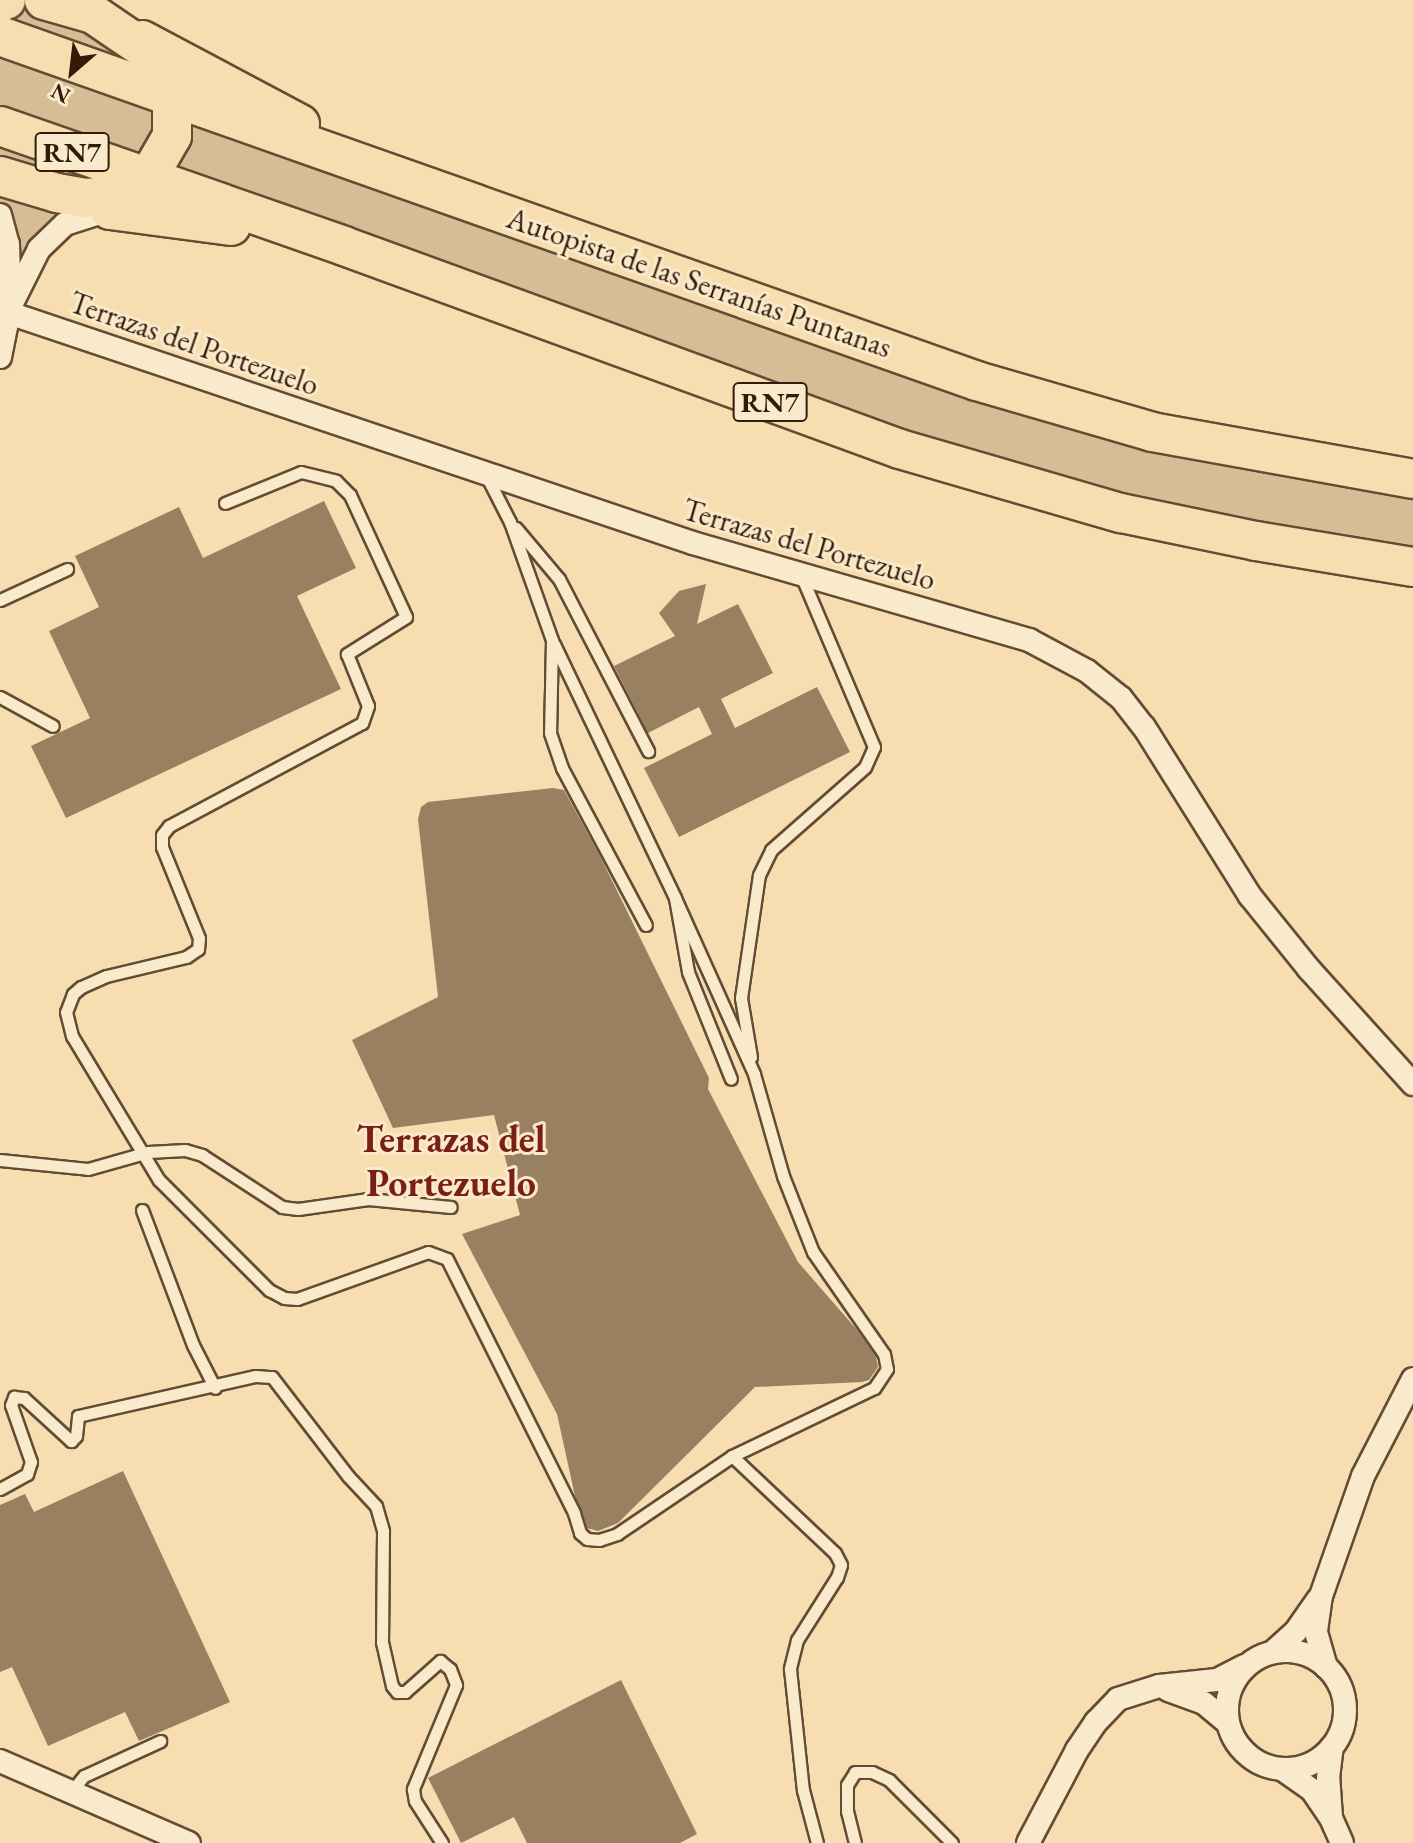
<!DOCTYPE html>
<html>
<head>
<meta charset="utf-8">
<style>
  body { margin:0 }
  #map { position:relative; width:1413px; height:1843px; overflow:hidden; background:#f7deb1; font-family:"EB Garamond",serif }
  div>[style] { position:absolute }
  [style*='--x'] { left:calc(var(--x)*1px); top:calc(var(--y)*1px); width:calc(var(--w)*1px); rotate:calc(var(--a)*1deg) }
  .green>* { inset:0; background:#d6bd95 }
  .building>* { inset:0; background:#998061 }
  .roads { filter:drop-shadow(2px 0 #644c34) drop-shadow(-2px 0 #644c34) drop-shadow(0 2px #644c34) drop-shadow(0 -2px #644c34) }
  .service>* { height:11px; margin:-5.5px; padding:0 5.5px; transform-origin:5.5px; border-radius:5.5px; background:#faeacc }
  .minor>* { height:22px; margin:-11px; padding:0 11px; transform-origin:11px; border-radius:11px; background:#faeacc }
  .minor>.ring { margin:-11px; padding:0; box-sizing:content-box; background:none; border:22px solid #faeacc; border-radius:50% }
  .trunk>* { height:38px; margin:-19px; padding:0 19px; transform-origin:19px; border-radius:19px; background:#f7deb1 }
  span { translate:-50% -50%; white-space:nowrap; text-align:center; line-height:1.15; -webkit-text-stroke:6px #faeacc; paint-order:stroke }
  .shield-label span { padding:2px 6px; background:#faeacc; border:2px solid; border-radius:6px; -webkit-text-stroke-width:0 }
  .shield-label { font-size:28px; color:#331b0a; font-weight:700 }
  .street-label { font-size:30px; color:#331b0a }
  .district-label { font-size:38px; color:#7a1f14; font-weight:700 }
  .north { position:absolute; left:32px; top:32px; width:80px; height:80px; -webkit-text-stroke:6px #faeacc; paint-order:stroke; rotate:208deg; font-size:22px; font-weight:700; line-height:32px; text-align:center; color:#331b0a }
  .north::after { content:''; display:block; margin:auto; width:28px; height:36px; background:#331b0a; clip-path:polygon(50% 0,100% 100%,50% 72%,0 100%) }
</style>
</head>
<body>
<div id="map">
  <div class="green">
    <div style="clip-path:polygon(46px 12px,64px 14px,153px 76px,0 23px,9px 13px)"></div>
    <div style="clip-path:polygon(0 46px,161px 103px,148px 160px,0 115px)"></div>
    <div style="clip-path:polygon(198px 116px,831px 346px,1413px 492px,1413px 555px,1239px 522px,1051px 478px,837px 407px,176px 175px)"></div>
    <div style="clip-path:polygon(0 139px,114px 180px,106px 185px,0 166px)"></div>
    <div style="clip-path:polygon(0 187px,84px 206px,25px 264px,13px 260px,0 203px)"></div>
  </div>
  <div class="building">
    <div style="clip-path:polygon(324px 501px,356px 568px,297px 596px,341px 689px,66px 818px,31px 746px,90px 718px,49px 631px,99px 607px,75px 556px,179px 507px,203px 558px)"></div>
    <div style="clip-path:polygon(706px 584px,697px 624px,738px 604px,773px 673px,721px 699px,735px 728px,817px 687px,850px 752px,679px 837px,644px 768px,712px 734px,699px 707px,648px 733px,614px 666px,675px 636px,659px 613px,679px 591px)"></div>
    <div style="clip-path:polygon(553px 788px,564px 790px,600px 856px,709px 1078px,708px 1089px,798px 1262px,858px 1331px,876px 1357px,878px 1367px,869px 1380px,862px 1382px,755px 1387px,618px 1523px,598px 1531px,587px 1528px,575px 1496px,557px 1414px,462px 1234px,520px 1215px,494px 1115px,393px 1128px,352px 1040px,438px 997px,418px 819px,421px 807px,428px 802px)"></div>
    <div style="clip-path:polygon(123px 1471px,230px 1702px,139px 1741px,125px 1712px,48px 1746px,12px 1667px,0 1672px,0 1505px,25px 1494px,34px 1512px)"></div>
    <div style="clip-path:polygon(621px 1680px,697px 1834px,680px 1843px,527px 1843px,514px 1817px,461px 1843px,428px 1778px)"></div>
  </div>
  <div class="roads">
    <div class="service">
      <div style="--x:487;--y:477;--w:51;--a:62.9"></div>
      <div style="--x:510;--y:522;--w:125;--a:70.4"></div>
      <div style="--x:552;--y:640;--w:93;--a:91.2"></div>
      <div style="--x:550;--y:733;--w:37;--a:71"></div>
      <div style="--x:562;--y:768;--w:178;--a:61.9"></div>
      <div style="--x:225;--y:503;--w:82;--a:-22.2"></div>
      <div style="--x:301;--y:472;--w:36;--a:14"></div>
      <div style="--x:336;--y:481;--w:20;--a:45"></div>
      <div style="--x:350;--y:495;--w:134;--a:65.3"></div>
      <div style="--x:406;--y:617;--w:70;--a:147.9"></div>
      <div style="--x:347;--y:654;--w:56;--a:68"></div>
      <div style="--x:368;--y:706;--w:18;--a:109"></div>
      <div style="--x:362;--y:723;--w:219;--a:151.9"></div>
      <div style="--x:169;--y:826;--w:11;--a:128"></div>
      <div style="--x:162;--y:835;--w:12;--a:90"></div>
      <div style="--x:162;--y:847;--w:98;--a:67.9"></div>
      <div style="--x:199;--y:938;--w:11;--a:95"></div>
      <div style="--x:198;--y:949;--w:14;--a:146"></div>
      <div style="--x:186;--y:957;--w:82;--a:166.6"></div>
      <div style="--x:106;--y:976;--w:27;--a:156"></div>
      <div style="--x:81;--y:987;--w:11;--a:139"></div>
      <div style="--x:73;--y:994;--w:19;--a:111"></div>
      <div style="--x:66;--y:1012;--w:25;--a:76"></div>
      <div style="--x:72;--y:1036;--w:168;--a:58.9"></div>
      <div style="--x:159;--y:1180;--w:156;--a:45"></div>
      <div style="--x:269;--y:1290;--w:17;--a:28"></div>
      <div style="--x:284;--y:1298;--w:13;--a:4"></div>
      <div style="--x:297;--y:1299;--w:139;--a:-19.7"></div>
      <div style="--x:428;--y:1252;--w:20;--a:20"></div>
      <div style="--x:447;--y:1259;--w:284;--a:63.4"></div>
      <div style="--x:574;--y:1513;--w:21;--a:73"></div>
      <div style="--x:580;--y:1533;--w:9;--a:41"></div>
      <div style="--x:587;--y:1539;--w:12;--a:5"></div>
      <div style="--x:599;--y:1540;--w:19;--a:-18"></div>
      <div style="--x:617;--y:1534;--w:139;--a:-34.1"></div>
      <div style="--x:732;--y:1456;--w:141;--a:43.3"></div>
      <div style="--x:835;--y:1553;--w:13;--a:63"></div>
      <div style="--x:841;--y:1565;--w:13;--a:108"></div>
      <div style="--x:837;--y:1577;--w:75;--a:122.4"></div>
      <div style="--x:797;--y:1640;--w:30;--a:104"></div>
      <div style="--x:790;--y:1669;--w:122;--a:83.9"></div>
      <div style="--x:803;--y:1790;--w:55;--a:75.2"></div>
      <div style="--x:516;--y:528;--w:67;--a:49.9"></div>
      <div style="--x:559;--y:579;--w:194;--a:62.6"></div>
      <div style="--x:0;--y:600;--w:74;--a:-24.8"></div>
      <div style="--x:554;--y:644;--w:281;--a:64.5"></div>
      <div style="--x:675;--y:898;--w:75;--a:80"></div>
      <div style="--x:688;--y:972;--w:115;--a:68.1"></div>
      <div style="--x:0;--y:697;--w:60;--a:28.7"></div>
      <div style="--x:675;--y:898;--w:193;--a:65.8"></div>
      <div style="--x:754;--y:1074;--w:106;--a:74.1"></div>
      <div style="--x:783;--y:1176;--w:82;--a:68.5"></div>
      <div style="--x:813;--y:1252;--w:124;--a:55.2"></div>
      <div style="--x:884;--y:1354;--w:15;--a:79"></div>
      <div style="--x:887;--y:1369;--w:23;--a:124"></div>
      <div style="--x:874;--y:1388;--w:157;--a:154.4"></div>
      <div style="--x:751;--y:1057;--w:60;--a:-99.6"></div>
      <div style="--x:741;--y:998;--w:124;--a:-81.7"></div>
      <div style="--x:759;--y:875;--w:28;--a:-64"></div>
      <div style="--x:771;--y:850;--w:125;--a:-41.4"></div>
      <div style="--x:865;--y:767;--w:22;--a:-66"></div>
      <div style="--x:874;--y:747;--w:187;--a:-113"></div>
      <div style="--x:0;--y:1160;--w:88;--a:5.8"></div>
      <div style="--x:88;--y:1169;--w:62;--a:-15.8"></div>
      <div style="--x:148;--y:1152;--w:37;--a:-3"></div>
      <div style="--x:185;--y:1150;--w:18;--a:16"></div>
      <div style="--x:202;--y:1155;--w:95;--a:33"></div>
      <div style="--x:282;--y:1207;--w:16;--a:7"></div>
      <div style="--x:298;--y:1209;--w:71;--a:-8.1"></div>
      <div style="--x:368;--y:1199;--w:83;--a:5.5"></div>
      <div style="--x:142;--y:1210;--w:144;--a:69.3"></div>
      <div style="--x:193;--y:1345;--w:48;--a:62.9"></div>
      <div style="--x:0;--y:1489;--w:31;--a:-29"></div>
      <div style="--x:27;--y:1474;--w:13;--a:-72"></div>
      <div style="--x:31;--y:1462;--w:60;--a:-109.3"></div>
      <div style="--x:11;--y:1405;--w:9;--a:-69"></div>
      <div style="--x:14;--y:1397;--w:10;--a:6"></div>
      <div style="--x:24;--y:1398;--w:64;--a:42.5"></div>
      <div style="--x:71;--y:1441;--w:7;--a:-45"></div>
      <div style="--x:76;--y:1436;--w:20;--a:-84"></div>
      <div style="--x:78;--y:1416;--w:182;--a:-12.7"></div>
      <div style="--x:256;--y:1376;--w:16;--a:4"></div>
      <div style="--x:272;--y:1377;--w:125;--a:52.5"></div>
      <div style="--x:348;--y:1476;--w:41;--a:47"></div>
      <div style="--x:376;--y:1506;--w:26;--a:74"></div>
      <div style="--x:383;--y:1531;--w:111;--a:90.5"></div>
      <div style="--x:382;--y:1642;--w:45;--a:77.2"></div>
      <div style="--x:392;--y:1686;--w:8;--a:50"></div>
      <div style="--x:397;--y:1692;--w:8;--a:0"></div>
      <div style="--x:405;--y:1692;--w:47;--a:-41.5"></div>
      <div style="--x:440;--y:1661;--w:13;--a:39"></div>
      <div style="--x:450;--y:1669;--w:17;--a:69"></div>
      <div style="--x:456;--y:1685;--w:113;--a:112.5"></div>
      <div style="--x:413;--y:1789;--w:12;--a:81"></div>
      <div style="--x:415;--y:1801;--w:50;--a:57.3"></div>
      <div style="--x:70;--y:1793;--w:22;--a:-51"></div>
      <div style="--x:84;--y:1776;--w:84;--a:-24.7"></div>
      <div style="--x:855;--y:1843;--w:33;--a:-104"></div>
      <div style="--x:847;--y:1811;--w:26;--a:-90"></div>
      <div style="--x:847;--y:1785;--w:15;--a:-58"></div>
      <div style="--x:855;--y:1772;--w:17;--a:0"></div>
      <div style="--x:872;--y:1772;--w:19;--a:25"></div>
      <div style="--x:889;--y:1780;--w:89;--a:45"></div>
    </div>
    <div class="minor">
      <div style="--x:0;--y:215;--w:30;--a:75"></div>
      <div style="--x:8;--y:244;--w:61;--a:88.1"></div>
      <div style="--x:9;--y:313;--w:722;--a:18.59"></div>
      <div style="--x:693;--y:543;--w:350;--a:16.1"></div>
      <div style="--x:1029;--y:640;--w:66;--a:28.1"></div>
      <div style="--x:1087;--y:671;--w:43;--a:38.5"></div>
      <div style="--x:1121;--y:698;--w:37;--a:52"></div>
      <div style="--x:1144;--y:727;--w:199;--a:57.9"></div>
      <div style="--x:1250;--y:896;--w:94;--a:51.1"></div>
      <div style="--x:1309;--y:969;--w:155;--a:47.9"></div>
      <div style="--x:0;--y:357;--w:51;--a:-78.7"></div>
      <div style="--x:10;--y:307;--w:65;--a:-63.4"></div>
      <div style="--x:39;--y:249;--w:36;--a:-44"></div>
      <div style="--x:65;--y:224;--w:46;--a:-17.7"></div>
      <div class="ring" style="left:1227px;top:1651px;width:96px;height:96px"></div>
      <div style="--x:1273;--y:1652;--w:31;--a:-42"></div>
      <div style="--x:1296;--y:1631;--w:38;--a:-55"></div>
      <div style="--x:1326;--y:1667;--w:37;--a:-106"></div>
      <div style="--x:1316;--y:1631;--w:35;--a:-82"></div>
      <div style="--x:1321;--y:1596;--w:127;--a:-70.7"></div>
      <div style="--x:1363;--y:1476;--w:109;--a:-62.7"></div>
      <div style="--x:1168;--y:1690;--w:38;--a:20"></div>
      <div style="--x:1204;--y:1703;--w:31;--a:40"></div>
      <div style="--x:0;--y:1761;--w:206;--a:23.5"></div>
      <div style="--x:1282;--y:1769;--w:37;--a:35"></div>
      <div style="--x:1312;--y:1790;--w:34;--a:56"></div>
      <div style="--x:1331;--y:1818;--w:27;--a:66"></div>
      <div style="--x:1331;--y:1817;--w:39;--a:-94"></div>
      <div style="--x:1328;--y:1778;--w:31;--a:-83"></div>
      <div style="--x:1028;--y:1843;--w:105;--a:-62.2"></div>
      <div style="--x:1077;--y:1750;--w:34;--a:-56"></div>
      <div style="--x:1096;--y:1722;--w:32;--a:-46"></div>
      <div style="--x:1118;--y:1699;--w:43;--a:-17.6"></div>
      <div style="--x:1159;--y:1686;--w:58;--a:-5.9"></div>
      <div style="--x:1217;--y:1680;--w:30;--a:-27"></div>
    </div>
    <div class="trunk">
      <div style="--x:0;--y:1;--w:6;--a:-9"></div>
      <div style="--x:0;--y:36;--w:1036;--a:19.45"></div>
      <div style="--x:977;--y:381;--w:182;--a:16.2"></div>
      <div style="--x:1152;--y:432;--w:265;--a:10.2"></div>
      <div style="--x:142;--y:40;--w:179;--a:28"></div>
      <div style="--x:0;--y:126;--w:364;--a:19.2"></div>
      <div style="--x:344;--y:246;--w:592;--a:20.06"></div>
      <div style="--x:900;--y:449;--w:230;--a:16.2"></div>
      <div style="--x:1121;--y:513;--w:138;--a:11.7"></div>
      <div style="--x:1256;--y:541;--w:159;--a:9.4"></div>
      <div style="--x:0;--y:176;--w:59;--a:16.6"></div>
      <div style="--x:57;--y:193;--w:29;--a:10"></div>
      <div style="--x:86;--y:198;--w:22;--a:-5"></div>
      <div style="--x:108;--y:196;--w:20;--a:-18"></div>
      <div style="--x:127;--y:190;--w:33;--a:-39"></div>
      <div style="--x:153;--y:169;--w:38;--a:-60"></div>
      <div style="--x:172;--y:136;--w:39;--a:-90"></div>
      <div style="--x:172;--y:97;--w:51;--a:-117.1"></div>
      <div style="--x:149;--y:52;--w:68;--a:-145.8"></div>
      <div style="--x:93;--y:14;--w:51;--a:-164.1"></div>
      <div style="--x:108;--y:196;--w:14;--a:82"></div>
      <div style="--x:110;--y:210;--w:122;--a:7.5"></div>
    </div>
  </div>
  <div class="shield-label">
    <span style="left:72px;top:152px">RN7</span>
    <span style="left:770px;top:402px">RN7</span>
  </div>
  <div class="street-label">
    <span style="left:699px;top:283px;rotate:19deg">Autopista de las Serranías Puntanas</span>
    <span style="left:194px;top:344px;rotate:19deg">Terrazas del Portezuelo</span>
    <span style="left:809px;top:545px;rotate:16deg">Terrazas del Portezuelo</span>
  </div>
  <div class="district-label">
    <span style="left:451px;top:1161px">Terrazas del<br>Portezuelo</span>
  </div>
  <div class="north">N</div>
</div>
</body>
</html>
